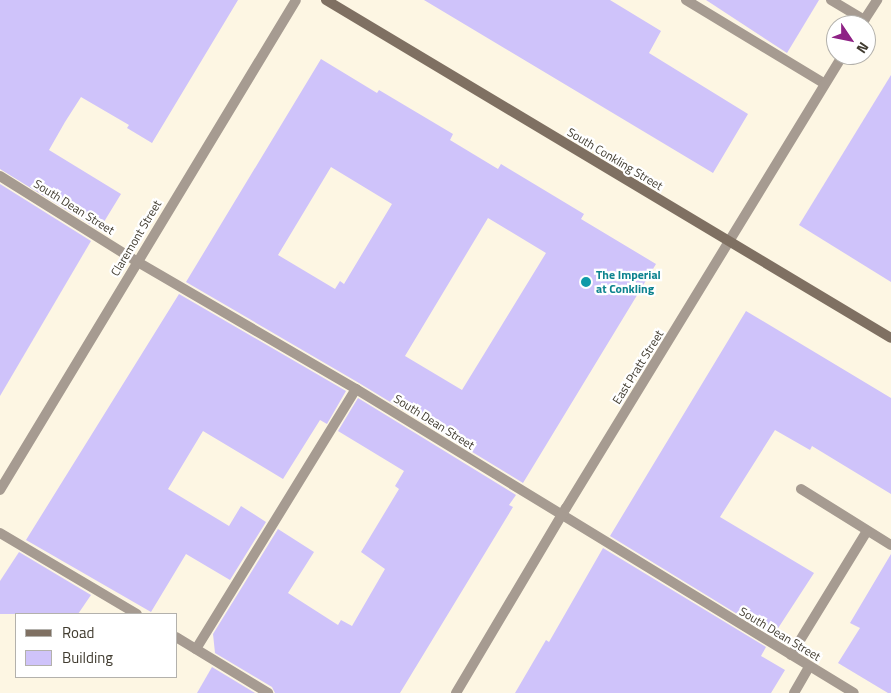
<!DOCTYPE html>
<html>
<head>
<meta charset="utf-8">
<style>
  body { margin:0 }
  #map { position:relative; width:891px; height:693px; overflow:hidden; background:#fdf6e3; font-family:"Titillium Web",sans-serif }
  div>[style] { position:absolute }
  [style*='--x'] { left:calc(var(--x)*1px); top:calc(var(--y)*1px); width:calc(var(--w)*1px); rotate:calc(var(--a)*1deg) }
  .building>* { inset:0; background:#cfc3fa }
  .lane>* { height:10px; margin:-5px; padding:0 5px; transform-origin:5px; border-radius:5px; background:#a69b91 }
  .street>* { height:10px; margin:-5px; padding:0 5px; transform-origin:5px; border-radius:5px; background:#a69b91 }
  .secondary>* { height:10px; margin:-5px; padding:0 5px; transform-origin:5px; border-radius:5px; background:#7f7062 }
  .dots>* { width:14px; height:14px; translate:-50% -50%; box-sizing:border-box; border:2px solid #fff; border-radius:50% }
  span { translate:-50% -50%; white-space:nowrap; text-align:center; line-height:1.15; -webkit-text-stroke:4.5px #fff; paint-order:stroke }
  .street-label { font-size:12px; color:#413c30 }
  .culture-label { font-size:12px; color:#0d838f; font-weight:700 }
  .left { translate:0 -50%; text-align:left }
  .legend { position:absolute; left:15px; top:613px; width:162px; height:65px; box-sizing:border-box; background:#fff; border:1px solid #b3b1ac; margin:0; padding:6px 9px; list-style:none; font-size:15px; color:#413c30 }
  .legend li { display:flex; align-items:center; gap:10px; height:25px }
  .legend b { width:25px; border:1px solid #b3b1ac }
  .north { position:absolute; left:826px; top:15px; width:50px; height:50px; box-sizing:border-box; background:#fff; border:1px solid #b3b1ac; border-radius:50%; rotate:124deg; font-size:14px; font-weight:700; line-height:20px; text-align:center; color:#413c30 }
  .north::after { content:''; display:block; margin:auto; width:18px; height:22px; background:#8e2285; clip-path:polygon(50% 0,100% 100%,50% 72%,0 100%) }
</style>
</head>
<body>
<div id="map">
  <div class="building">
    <div style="clip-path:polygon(0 0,238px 0,152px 143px,127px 128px,129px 125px,81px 97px,65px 122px,49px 150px,121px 194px,99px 230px,0 169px)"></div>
    <div style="clip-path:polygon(424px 0,610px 0,661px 31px,649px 53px,748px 114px,713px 173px)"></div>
    <div style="clip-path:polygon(706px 0,819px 0,787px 53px)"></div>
    <div style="clip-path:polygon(evenodd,321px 59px,377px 93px,379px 90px,453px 134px,450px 140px,498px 169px,501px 164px,584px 214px,581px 219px,656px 264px,523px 483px,359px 383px,186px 282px,321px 59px,331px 167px,392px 204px,344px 284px,340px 281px,335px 289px,278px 255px,331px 167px,321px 59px,488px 218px,546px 253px,462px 390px,405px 356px,488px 218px)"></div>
    <div style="clip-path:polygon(891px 75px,891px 282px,799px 225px)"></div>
    <div style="clip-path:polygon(0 184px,91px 241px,0 396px)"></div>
    <div style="clip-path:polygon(179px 294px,346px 391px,327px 424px,320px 420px,283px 479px,203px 431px,168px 489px,229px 526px,241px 506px,266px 522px,230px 580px,186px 554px,151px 612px,26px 540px)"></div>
    <div style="clip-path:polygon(746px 311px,891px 398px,891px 494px,812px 446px,810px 450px,775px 430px,720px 517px,814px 573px,773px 636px,610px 536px)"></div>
    <div style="clip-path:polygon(358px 398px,516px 495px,509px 505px,513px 507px,400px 693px,275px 693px,272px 687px,215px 653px,213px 634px,278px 529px,314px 552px,288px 593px,338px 625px,341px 620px,352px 626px,385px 569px,361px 552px,399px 489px,395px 486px,404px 471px,338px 431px)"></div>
    <div style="clip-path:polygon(603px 548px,766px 647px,761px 656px,785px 670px,771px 693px,515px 693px,546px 640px,549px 642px)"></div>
    <div style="clip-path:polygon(19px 552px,91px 595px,78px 614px,0 614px,0 581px)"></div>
    <div style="clip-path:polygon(891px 554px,891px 693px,888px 693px,838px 663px,860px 628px,850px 623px)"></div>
    <div style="clip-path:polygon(212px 667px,255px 693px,197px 693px)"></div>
  </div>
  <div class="lane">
    <div style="--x:686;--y:0;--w:162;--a:31.1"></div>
    <div style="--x:831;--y:0;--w:39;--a:31"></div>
    <div style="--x:0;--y:176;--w:160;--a:32"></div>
    <div style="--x:136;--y:261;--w:255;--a:30.2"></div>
    <div style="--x:356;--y:389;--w:583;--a:31.4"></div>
    <div style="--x:801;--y:489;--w:106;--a:31.9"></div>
    <div style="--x:0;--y:533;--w:159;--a:30.6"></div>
    <div style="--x:176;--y:637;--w:108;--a:31.3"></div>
    <div style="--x:196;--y:649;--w:305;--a:-58.4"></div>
    <div style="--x:791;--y:655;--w:145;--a:-58.5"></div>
    <div style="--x:794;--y:693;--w:30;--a:-60"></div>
  </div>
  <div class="street">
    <div style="--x:861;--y:25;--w:30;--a:-57"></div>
    <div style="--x:0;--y:490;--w:572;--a:-58.86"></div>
    <div style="--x:456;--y:693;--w:215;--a:-59.3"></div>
    <div style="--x:566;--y:508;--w:531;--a:-58.56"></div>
  </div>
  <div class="secondary">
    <div style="--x:326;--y:0;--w:658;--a:30.89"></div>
  </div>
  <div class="dots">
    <div style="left:586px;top:282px;background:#0f9aa8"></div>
  </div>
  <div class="street-label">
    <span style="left:615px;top:159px;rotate:31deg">South Conkling Street</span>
    <span style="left:74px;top:207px;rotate:32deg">South Dean Street</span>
    <span style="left:136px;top:238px;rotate:-59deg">Claremont Street</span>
    <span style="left:638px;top:367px;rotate:-58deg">East Pratt Street</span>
    <span style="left:434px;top:422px;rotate:32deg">South Dean Street</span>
    <span style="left:780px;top:634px;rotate:31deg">South Dean Street</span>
  </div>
  <div class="culture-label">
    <span class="left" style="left:596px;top:282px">The Imperial<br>at Conkling</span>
  </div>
  <ul class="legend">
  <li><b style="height:6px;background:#7f7062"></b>Road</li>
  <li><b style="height:14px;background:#cfc3fa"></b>Building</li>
  </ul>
  <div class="north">N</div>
</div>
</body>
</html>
